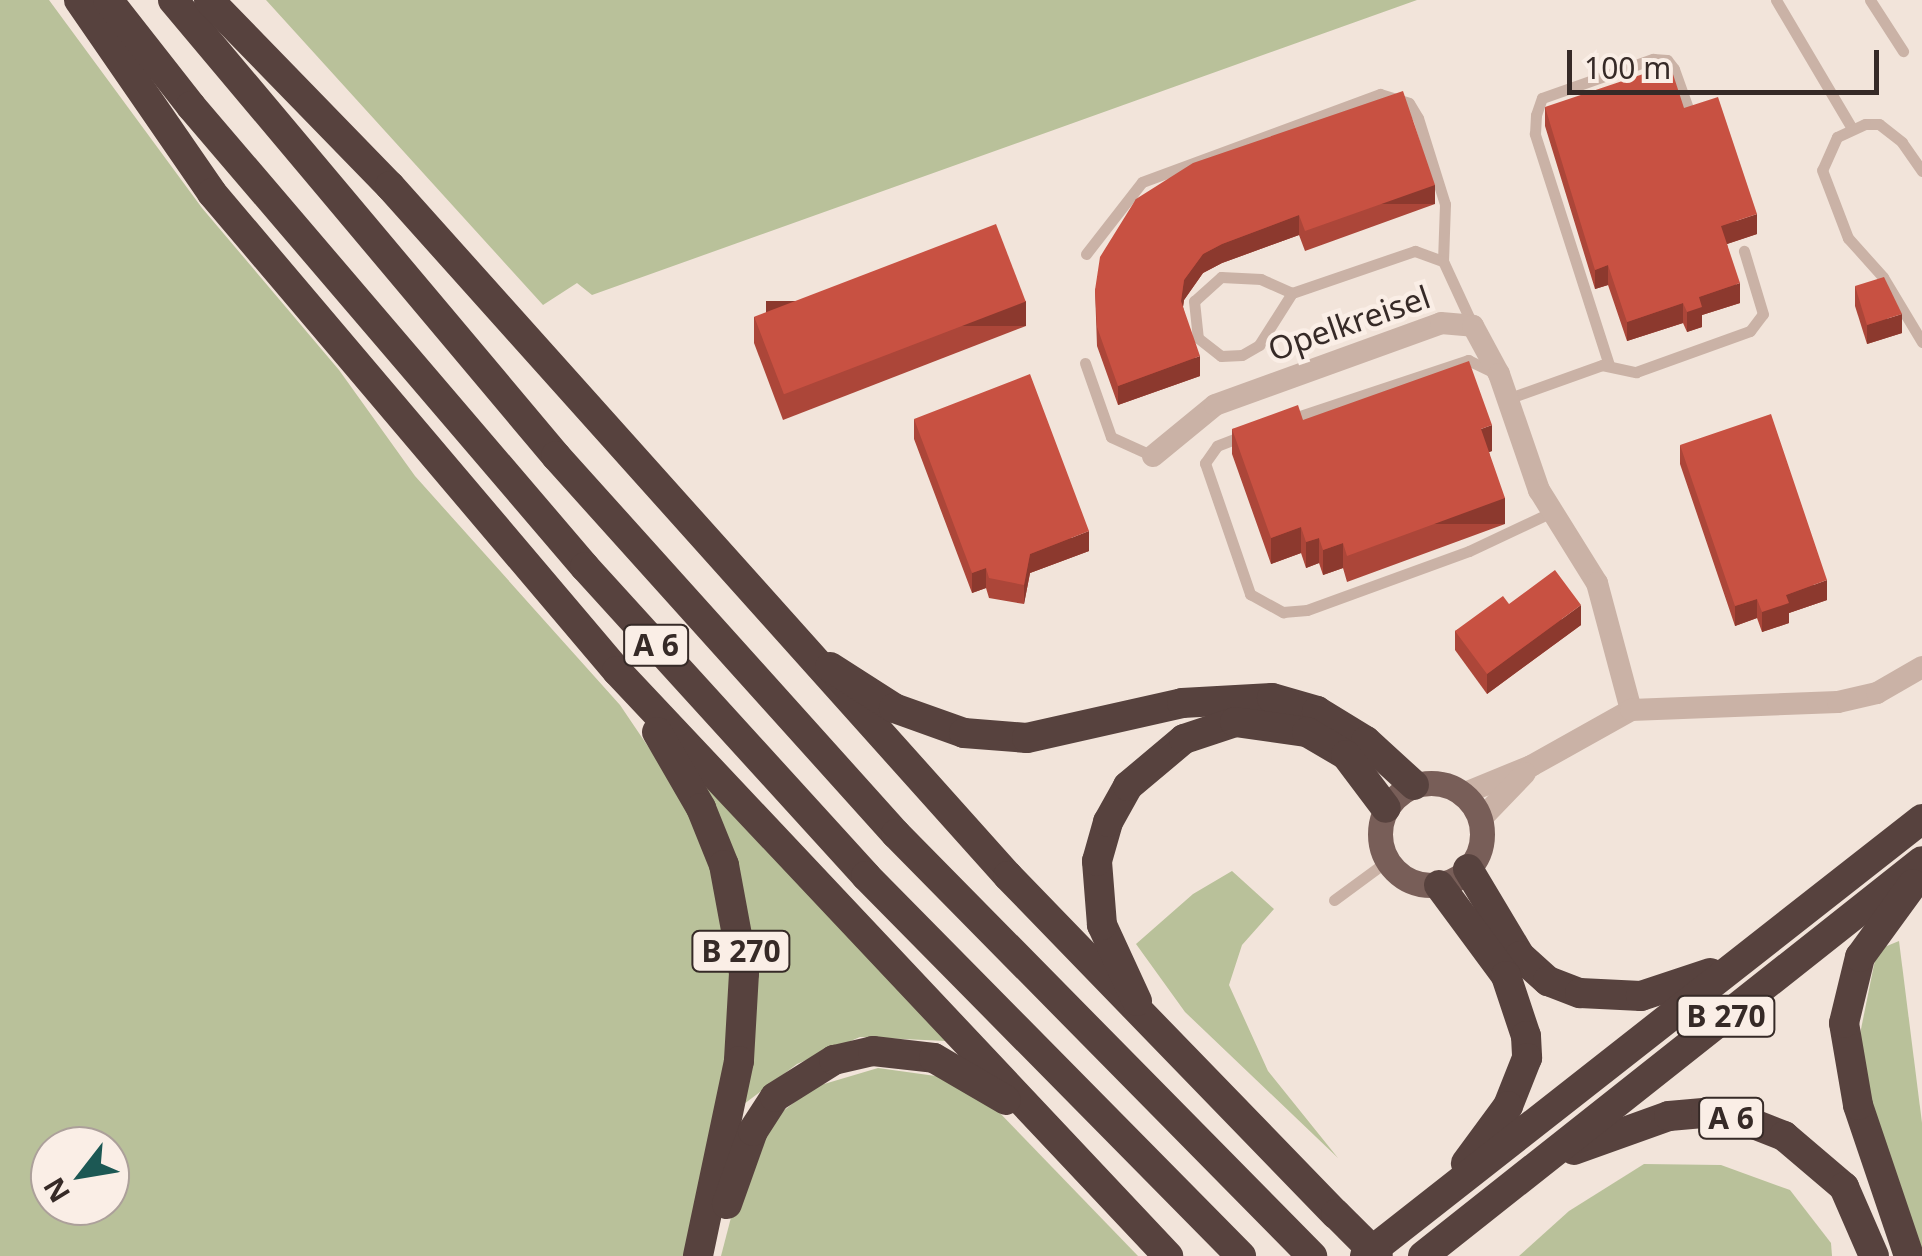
<!DOCTYPE html>
<html>
<head>
<meta charset="utf-8">
<style>
  body { margin:0 }
  #map { position:relative; width:1922px; height:1256px; overflow:hidden; background:#f2e4da; font-family:"Noto Sans",sans-serif }
  div>[style] { position:absolute }
  [style*='--x'] { left:calc(var(--x)*1px); top:calc(var(--y)*1px); width:calc(var(--w)*1px); rotate:calc(var(--a)*1deg) }
  .green>* { inset:0; background:#b9c19a }
  .lane>* { height:11px; margin:-5.5px; padding:0 5.5px; transform-origin:5.5px; border-radius:5.5px; background:#cab2a6 }
  .street>* { height:22px; margin:-11px; padding:0 11px; transform-origin:11px; border-radius:11px; background:#cab2a6 }
  .primary>* { height:25px; margin:-12.5px; padding:0 12.5px; transform-origin:12.5px; border-radius:12.5px; background:#785e58 }
  .primary>.ring { margin:-12.5px; padding:0; box-sizing:content-box; background:none; border:25px solid #785e58; border-radius:50% }
  .highway>* { height:30px; margin:-15px; padding:0 15px; transform-origin:15px; border-radius:15px; background:#57423e }
  .highway-bridge>* { height:30px; margin:-15px; padding:0 15px; transform-origin:15px; border-radius:15px; background:#57423e }
  .wall>* { inset:0; background:#ac4639 }
  .shaded-wall>* { inset:0; background:#8c392e; transform-origin:0 0 }
  .building>* { inset:0; background:#c85142; transform-origin:0 0 }
  span { translate:-50% -50%; white-space:nowrap; text-align:center; line-height:1.15; -webkit-text-stroke:9px #faeee6; paint-order:stroke }
  .shield-label span { padding:2px 8px; background:#faeee6; border:2px solid; border-radius:8px; -webkit-text-stroke-width:0 }
  .shield-label { font-size:30px; color:#362a27; font-weight:700 }
  .street-label { font-size:32px; color:#362a27 }
  .north { position:absolute; left:30px; top:1126px; width:100px; height:100px; box-sizing:border-box; background:#faeee6; border:2px solid #aca09a; border-radius:50%; rotate:239deg; font-size:28px; font-weight:700; line-height:40px; text-align:center; color:#362a27 }
  .north::after { content:''; display:block; margin:auto; width:35px; height:45px; background:#1c5854; clip-path:polygon(50% 0,100% 100%,50% 72%,0 100%) }
  .scale { position:absolute; left:1567px; top:50px; width:312px; height:45px; box-sizing:border-box; border:5px solid #362a27; border-top:0; padding-left:12px; font-size:30px; line-height:35px; white-space:nowrap; color:#362a27; -webkit-text-stroke:8px #faeee6; paint-order:stroke }
</style>
</head>
<body>
<div id="map">
  <div class="green">
    <div style="clip-path:polygon(evenodd,0 0,49px 0,202px 208px,339px 370px,415px 476px,620px 705px,693px 813px,715px 868px,734px 974px,728px 1059px,688px 1256px,0 1256px,0 0,50px 1146px,110px 1146px,110px 1206px,50px 1206px,50px 1146px)"></div>
    <div style="clip-path:polygon(266px 0,1417px 0,592px 295px,577px 283px,543px 305px)"></div>
    <div style="clip-path:polygon(705px 780px,946px 1041px,860px 1037px,797px 1064px,744px 1104px,753px 941px,737px 872px,701px 783px)"></div>
    <div style="clip-path:polygon(1232px 871px,1274px 909px,1242px 945px,1229px 985px,1268px 1071px,1338px 1158px,1185px 1012px,1136px 944px,1193px 894px)"></div>
    <div style="clip-path:polygon(1899px 941px,1922px 1123px,1922px 1256px,1868px 1107px,1859px 1039px,1877px 950px)"></div>
    <div style="clip-path:polygon(878px 1068px,950px 1078px,994px 1107px,1138px 1256px,721px 1256px,741px 1179px,778px 1115px,814px 1087px)"></div>
    <div style="clip-path:polygon(1644px 1164px,1721px 1165px,1790px 1190px,1831px 1243px,1832px 1256px,1519px 1256px,1569px 1211px)"></div>
  </div>
  <div class="lane">
    <div style="--x:1776;--y:0;--w:147;--a:59.4"></div>
    <div style="--x:1870;--y:0;--w:61;--a:57.1"></div>
    <div style="--x:1922;--y:171;--w:35;--a:-125"></div>
    <div style="--x:1902;--y:142;--w:29;--a:-142"></div>
    <div style="--x:1879;--y:124;--w:14;--a:180"></div>
    <div style="--x:1865;--y:124;--w:31;--a:155"></div>
    <div style="--x:1837;--y:137;--w:36;--a:114"></div>
    <div style="--x:1822;--y:170;--w:73;--a:69.1"></div>
    <div style="--x:1848;--y:238;--w:52;--a:48.1"></div>
    <div style="--x:1883;--y:277;--w:76;--a:59"></div>
    <div style="--x:1086;--y:254;--w:91;--a:-52.1"></div>
    <div style="--x:1142;--y:182;--w:254;--a:-20.3"></div>
    <div style="--x:1380;--y:94;--w:30;--a:17"></div>
    <div style="--x:1409;--y:103;--w:17;--a:59"></div>
    <div style="--x:1418;--y:118;--w:90;--a:72.6"></div>
    <div style="--x:1445;--y:204;--w:57;--a:92"></div>
    <div style="--x:1292;--y:293;--w:34;--a:-156"></div>
    <div style="--x:1261;--y:279;--w:40;--a:-177.1"></div>
    <div style="--x:1221;--y:277;--w:36;--a:138"></div>
    <div style="--x:1194;--y:301;--w:37;--a:84"></div>
    <div style="--x:1198;--y:338;--w:29;--a:38"></div>
    <div style="--x:1221;--y:356;--w:21;--a:-3"></div>
    <div style="--x:1242;--y:355;--w:20;--a:-30"></div>
    <div style="--x:1259;--y:345;--w:62;--a:-57.6"></div>
    <div style="--x:1292;--y:293;--w:130;--a:-18.9"></div>
    <div style="--x:1415;--y:251;--w:30;--a:20"></div>
    <div style="--x:1443;--y:261;--w:72;--a:65.2"></div>
    <div style="--x:1085;--y:363;--w:78;--a:70.6"></div>
    <div style="--x:1111;--y:437;--w:46;--a:24.3"></div>
    <div style="--x:1609;--y:365;--w:243;--a:-107.8"></div>
    <div style="--x:1535;--y:134;--w:19;--a:-87"></div>
    <div style="--x:1536;--y:115;--w:18;--a:-71"></div>
    <div style="--x:1542;--y:98;--w:118;--a:-19.4"></div>
    <div style="--x:1653;--y:59;--w:14;--a:4"></div>
    <div style="--x:1667;--y:60;--w:11;--a:52"></div>
    <div style="--x:1674;--y:69;--w:48;--a:70.4"></div>
    <div style="--x:1507;--y:399;--w:101;--a:-19.7"></div>
    <div style="--x:1602;--y:365;--w:35;--a:12"></div>
    <div style="--x:1636;--y:372;--w:121;--a:-19.8"></div>
    <div style="--x:1750;--y:331;--w:21;--a:-53"></div>
    <div style="--x:1763;--y:314;--w:66;--a:-106.8"></div>
    <div style="--x:1291;--y:419;--w:187;--a:-18.4"></div>
    <div style="--x:1468;--y:360;--w:30;--a:26"></div>
    <div style="--x:1245;--y:435;--w:30;--a:159"></div>
    <div style="--x:1217;--y:446;--w:21;--a:125"></div>
    <div style="--x:1205;--y:463;--w:139;--a:71"></div>
    <div style="--x:1250;--y:594;--w:38;--a:29"></div>
    <div style="--x:1283;--y:612;--w:24;--a:-5"></div>
    <div style="--x:1307;--y:610;--w:172;--a:-20"></div>
    <div style="--x:1469;--y:551;--w:92;--a:-25.2"></div>
    <div style="--x:1334;--y:900;--w:66;--a:-36.3"></div>
  </div>
  <div class="street">
    <div style="--x:1153;--y:456;--w:80;--a:-39.4"></div>
    <div style="--x:1215;--y:405;--w:240;--a:-19.9"></div>
    <div style="--x:1441;--y:323;--w:32;--a:5"></div>
    <div style="--x:1473;--y:326;--w:55;--a:61.6"></div>
    <div style="--x:1499;--y:374;--w:123;--a:71"></div>
    <div style="--x:1539;--y:490;--w:110;--a:58.1"></div>
    <div style="--x:1597;--y:583;--w:131;--a:75"></div>
    <div style="--x:1463;--y:794;--w:74;--a:-22.4"></div>
    <div style="--x:1531;--y:766;--w:115;--a:-29.2"></div>
    <div style="--x:1631;--y:710;--w:207;--a:-2.2"></div>
    <div style="--x:1838;--y:702;--w:40;--a:-13"></div>
    <div style="--x:1877;--y:693;--w:52;--a:-30"></div>
    <div style="--x:1480;--y:820;--w:65;--a:-46.2"></div>
  </div>
  <div class="primary">
    <div class="ring" style="left:1380px;top:783px;width:77px;height:77px"></div>
  </div>
  <div class="highway">
    <div style="--x:79;--y:0;--w:234;--a:55.4"></div>
    <div style="--x:212;--y:193;--w:627;--a:49.73"></div>
    <div style="--x:617;--y:671;--w:804;--a:46.71"></div>
    <div style="--x:108;--y:0;--w:135;--a:51.9"></div>
    <div style="--x:191;--y:106;--w:606;--a:49.48"></div>
    <div style="--x:585;--y:567;--w:418;--a:47.7"></div>
    <div style="--x:866;--y:876;--w:534;--a:45.38"></div>
    <div style="--x:173;--y:0;--w:596;--a:49.97"></div>
    <div style="--x:556;--y:456;--w:508;--a:48.03"></div>
    <div style="--x:896;--y:834;--w:593;--a:45.41"></div>
    <div style="--x:209;--y:0;--w:260;--a:45.8"></div>
    <div style="--x:390;--y:186;--w:926;--a:48.15"></div>
    <div style="--x:1008;--y:876;--w:471;--a:45.9"></div>
    <div style="--x:830;--y:667;--w:76;--a:32.6"></div>
    <div style="--x:894;--y:708;--w:74;--a:19.7"></div>
    <div style="--x:964;--y:733;--w:63;--a:4.5"></div>
    <div style="--x:1027;--y:738;--w:159;--a:-12.7"></div>
    <div style="--x:1182;--y:703;--w:90;--a:-3.2"></div>
    <div style="--x:1272;--y:698;--w:47;--a:16.1"></div>
    <div style="--x:1317;--y:711;--w:57;--a:31.5"></div>
    <div style="--x:1366;--y:741;--w:65;--a:42.5"></div>
    <div style="--x:657;--y:732;--w:88;--a:59.9"></div>
    <div style="--x:701;--y:808;--w:61;--a:68"></div>
    <div style="--x:724;--y:865;--w:110;--a:79.5"></div>
    <div style="--x:744;--y:973;--w:88;--a:93.3"></div>
    <div style="--x:739;--y:1061;--w:199;--a:101.9"></div>
    <div style="--x:1468;--y:869;--w:101;--a:59.1"></div>
    <div style="--x:1520;--y:956;--w:38;--a:42"></div>
    <div style="--x:1548;--y:981;--w:34;--a:21"></div>
    <div style="--x:1580;--y:993;--w:61;--a:2.8"></div>
    <div style="--x:1641;--y:996;--w:73;--a:-18.4"></div>
    <div style="--x:1439;--y:885;--w:113;--a:53.6"></div>
    <div style="--x:1506;--y:976;--w:63;--a:71.6"></div>
    <div style="--x:1526;--y:1036;--w:22;--a:87"></div>
    <div style="--x:1527;--y:1058;--w:52;--a:111.6"></div>
    <div style="--x:1508;--y:1106;--w:71;--a:126.4"></div>
    <div style="--x:1137;--y:1001;--w:84;--a:-114.7"></div>
    <div style="--x:1102;--y:925;--w:64;--a:-94.5"></div>
    <div style="--x:1097;--y:861;--w:41;--a:-74.2"></div>
    <div style="--x:1108;--y:822;--w:41;--a:-60.9"></div>
    <div style="--x:1128;--y:786;--w:73;--a:-40"></div>
    <div style="--x:1184;--y:739;--w:54;--a:-18.4"></div>
    <div style="--x:1235;--y:722;--w:73;--a:7.9"></div>
    <div style="--x:1307;--y:732;--w:45;--a:30.5"></div>
    <div style="--x:1346;--y:755;--w:66;--a:53"></div>
    <div style="--x:1574;--y:1150;--w:101;--a:-19.7"></div>
    <div style="--x:1669;--y:1116;--w:37;--a:-5"></div>
    <div style="--x:1706;--y:1113;--w:41;--a:11.3"></div>
    <div style="--x:1746;--y:1121;--w:41;--a:21.5"></div>
    <div style="--x:1784;--y:1136;--w:79;--a:40.4"></div>
    <div style="--x:1844;--y:1187;--w:75;--a:66.5"></div>
    <div style="--x:727;--y:1204;--w:77;--a:-70.4"></div>
    <div style="--x:753;--y:1131;--w:40;--a:-57.1"></div>
    <div style="--x:775;--y:1097;--w:70;--a:-32.1"></div>
    <div style="--x:834;--y:1060;--w:40;--a:-13"></div>
    <div style="--x:873;--y:1051;--w:61;--a:6.5"></div>
    <div style="--x:934;--y:1058;--w:83;--a:30.3"></div>
    <div style="--x:1365;--y:1256;--w:708;--a:-38.12"></div>
    <div style="--x:1423;--y:1256;--w:636;--a:-38.36"></div>
    <div style="--x:1909;--y:1256;--w:159;--a:-108.7"></div>
    <div style="--x:1858;--y:1105;--w:83;--a:-99.7"></div>
    <div style="--x:1844;--y:1023;--w:68;--a:-76.4"></div>
    <div style="--x:1860;--y:957;--w:90;--a:-54"></div>
  </div>
  <div class="highway-bridge">
    <div style="--x:1336;--y:1214;--w:59;--a:45"></div>
  </div>
  <div class="wall">
    <div style="clip-path:polygon(1545px 107px,1757px 234px,1727px 244px,1740px 303px,1702px 315px,1702px 327px,1687px 332px,1683px 323px,1627px 341px,1608px 285px,1595px 289px,1545px 126px)"></div>
    <div style="clip-path:polygon(1136px 199px,1435px 204px,1305px 251px,1299px 235px,1222px 263px,1203px 273px,1184px 300px,1183px 307px,1200px 376px,1118px 405px,1097px 346px,1095px 290px)"></div>
    <div style="clip-path:polygon(1855px 286px,1902px 333px,1867px 344px,1855px 306px)"></div>
    <div style="clip-path:polygon(754px 317px,1026px 326px,783px 420px,754px 343px)"></div>
    <div style="clip-path:polygon(914px 419px,1089px 551px,1030px 573px,1024px 604px,989px 598px,986px 588px,972px 593px,914px 439px)"></div>
    <div style="clip-path:polygon(1303px 420px,1492px 451px,1489px 452px,1505px 524px,1347px 582px,1343px 568px,1323px 575px,1319px 563px,1306px 568px,1301px 553px,1271px 564px,1232px 454px,1232px 429px)"></div>
    <div style="clip-path:polygon(1680px 445px,1827px 600px,1789px 613px,1789px 623px,1762px 632px,1757px 618px,1735px 626px,1680px 464px)"></div>
    <div style="clip-path:polygon(1509px 604px,1581px 625px,1487px 694px,1455px 650px,1455px 631px)"></div>
  </div>
  <div class="shaded-wall">
    <div style="left:1435px;top:185px;width:19px;height:138px;rotate:90deg"></div>
    <div style="clip-path:polygon(1757px 214px,1757px 234px,1721px 246px,1721px 226px)"></div>
    <div style="clip-path:polygon(1299px 215px,1299px 235px,1222px 263px,1203px 273px,1184px 300px,1181px 320px,1181px 301px,1184px 280px,1203px 254px,1222px 244px)"></div>
    <div style="clip-path:polygon(1608px 265px,1608px 285px,1595px 289px,1595px 270px)"></div>
    <div style="clip-path:polygon(1740px 283px,1740px 303px,1702px 315px,1702px 327px,1687px 332px,1687px 312px,1699px 297px)"></div>
    <div style="left:1026px;top:301px;width:25px;height:260px;rotate:90deg"></div>
    <div style="clip-path:polygon(1683px 303px,1683px 323px,1627px 341px,1627px 322px)"></div>
    <div style="clip-path:polygon(1902px 314px,1902px 333px,1867px 344px,1867px 325px)"></div>
    <div style="clip-path:polygon(1200px 356px,1200px 376px,1118px 405px,1118px 386px)"></div>
    <div style="clip-path:polygon(1492px 425px,1492px 451px,1481px 455px,1481px 429px)"></div>
    <div style="left:1505px;top:498px;width:26px;height:168px;rotate:90deg"></div>
    <div style="clip-path:polygon(1301px 527px,1301px 553px,1271px 564px,1271px 538px)"></div>
    <div style="clip-path:polygon(1089px 531px,1089px 551px,1030px 573px,1024px 604px,1024px 585px,1030px 554px)"></div>
    <div style="clip-path:polygon(1319px 538px,1319px 563px,1306px 568px,1306px 542px)"></div>
    <div style="clip-path:polygon(1343px 543px,1343px 568px,1323px 575px,1323px 550px)"></div>
    <div style="clip-path:polygon(986px 568px,986px 588px,972px 593px,972px 573px)"></div>
    <div style="clip-path:polygon(1827px 580px,1827px 600px,1789px 613px,1789px 623px,1762px 632px,1762px 612px,1786px 595px)"></div>
    <div style="clip-path:polygon(1757px 599px,1757px 618px,1735px 626px,1735px 606px)"></div>
    <div style="clip-path:polygon(1581px 605px,1581px 625px,1487px 694px,1487px 674px)"></div>
  </div>
  <div class="building">
    <div style="clip-path:polygon(1670px 65px,1684px 108px,1718px 97px,1757px 214px,1721px 226px,1740px 283px,1699px 297px,1702px 307px,1687px 312px,1683px 303px,1627px 322px,1608px 265px,1595px 270px,1545px 107px)"></div>
    <div style="clip-path:polygon(1403px 91px,1435px 185px,1305px 231px,1299px 215px,1222px 244px,1203px 254px,1184px 280px,1181px 301px,1200px 356px,1118px 386px,1097px 327px,1095px 290px,1100px 257px,1136px 199px,1193px 163px)"></div>
    <div style="left:996px;top:224px;width:83px;height:259px;rotate:69deg"></div>
    <div style="clip-path:polygon(1884px 277px,1902px 314px,1867px 325px,1855px 286px)"></div>
    <div style="clip-path:polygon(1469px 361px,1492px 425px,1481px 429px,1505px 498px,1347px 556px,1343px 543px,1323px 550px,1319px 538px,1306px 542px,1301px 527px,1271px 538px,1232px 429px,1298px 405px,1303px 420px)"></div>
    <div style="clip-path:polygon(1030px 374px,1089px 531px,1030px 554px,1024px 585px,989px 578px,986px 568px,972px 573px,914px 419px)"></div>
    <div style="clip-path:polygon(1771px 414px,1827px 580px,1786px 595px,1789px 603px,1762px 612px,1757px 599px,1735px 606px,1680px 445px)"></div>
    <div style="clip-path:polygon(1555px 570px,1581px 605px,1487px 674px,1455px 631px,1503px 596px,1509px 604px)"></div>
  </div>
  <div class="shield-label">
    <span style="left:656px;top:645px">A 6</span>
    <span style="left:741px;top:951px">B 270</span>
    <span style="left:1726px;top:1016px">B 270</span>
    <span style="left:1731px;top:1118px">A 6</span>
  </div>
  <div class="street-label">
    <span style="left:1349px;top:323px;rotate:-19deg">Opelkreisel</span>
  </div>
  <div class="north">N</div>
  <div class="scale">100 m</div>
</div>
</body>
</html>
